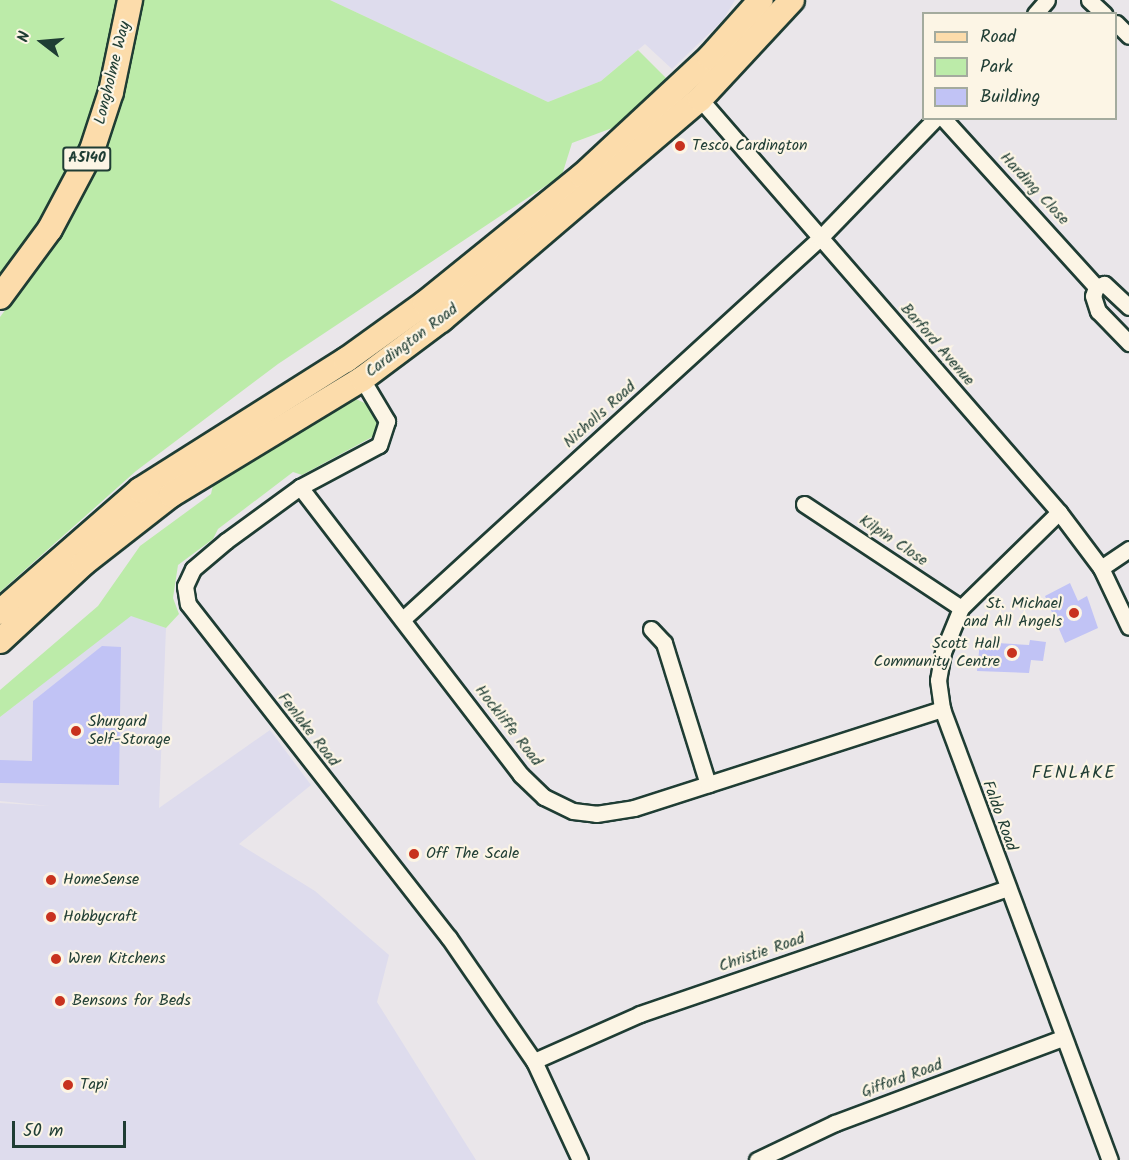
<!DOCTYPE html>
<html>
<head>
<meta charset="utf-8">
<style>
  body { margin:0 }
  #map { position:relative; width:1129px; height:1160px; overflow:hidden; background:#eae6ea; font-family:Kalam,sans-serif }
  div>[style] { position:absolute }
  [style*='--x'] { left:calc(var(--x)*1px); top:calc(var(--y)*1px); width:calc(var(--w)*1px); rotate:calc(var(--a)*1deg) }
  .built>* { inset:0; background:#dedced }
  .green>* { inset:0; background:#bceba9 }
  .building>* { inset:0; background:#c1c3f5 }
  .roads { filter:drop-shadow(2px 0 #1f3d34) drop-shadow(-2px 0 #1f3d34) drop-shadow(0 2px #1f3d34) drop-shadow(0 -2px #1f3d34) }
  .street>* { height:15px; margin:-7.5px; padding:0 7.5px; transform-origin:7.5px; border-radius:7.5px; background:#fcf5e5 }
  .primary>* { height:24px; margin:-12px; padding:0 12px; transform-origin:12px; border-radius:12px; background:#fcdcab }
  .dots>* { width:16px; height:16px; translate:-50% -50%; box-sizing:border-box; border:3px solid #fcf5e5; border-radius:50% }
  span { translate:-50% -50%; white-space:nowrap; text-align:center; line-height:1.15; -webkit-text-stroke:4.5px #fcf5e5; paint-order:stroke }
  .shield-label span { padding:2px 4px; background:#fcf5e5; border:2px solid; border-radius:4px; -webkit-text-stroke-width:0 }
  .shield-label { font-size:15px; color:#1f3d34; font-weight:700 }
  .street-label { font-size:16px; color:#1f3d34 }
  .poi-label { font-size:16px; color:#1f3d34 }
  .left { translate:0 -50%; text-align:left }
  .right { translate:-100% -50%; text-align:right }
  .neighbourhood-label { font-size:18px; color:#1f3d34; letter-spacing:1.5px }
  .legend { position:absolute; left:922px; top:12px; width:195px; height:108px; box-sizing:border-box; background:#fcf5e5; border:2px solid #a4ab9e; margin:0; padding:8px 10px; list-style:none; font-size:18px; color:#1f3d34 }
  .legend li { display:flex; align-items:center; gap:12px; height:30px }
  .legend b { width:30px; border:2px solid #a4ab9e }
  .north { position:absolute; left:12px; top:12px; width:60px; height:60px; -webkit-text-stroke:4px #fcf5e5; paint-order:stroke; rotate:286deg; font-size:16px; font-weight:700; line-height:24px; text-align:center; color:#1f3d34 }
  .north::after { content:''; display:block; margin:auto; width:21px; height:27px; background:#1f3d34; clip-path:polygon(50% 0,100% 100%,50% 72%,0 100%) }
  .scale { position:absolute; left:12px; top:1121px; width:114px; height:27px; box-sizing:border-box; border:3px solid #1f3d34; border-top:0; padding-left:8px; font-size:18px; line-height:21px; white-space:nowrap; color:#1f3d34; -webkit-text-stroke:4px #fcf5e5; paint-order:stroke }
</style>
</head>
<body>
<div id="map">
  <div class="built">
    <div style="clip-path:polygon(330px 0,735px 0,723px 20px,672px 69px,645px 44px,601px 81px,548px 102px)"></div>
    <div style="clip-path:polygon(131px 615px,166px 628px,159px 808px,270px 730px,311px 785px,239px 844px,315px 891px,389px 955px,377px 1002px,476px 1160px,0 1160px,0 803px,49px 806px,0 801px,0 717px)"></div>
  </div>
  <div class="green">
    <div style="clip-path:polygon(0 0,120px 0,104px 86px,87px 139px,55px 205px,0 286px)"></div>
    <div style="clip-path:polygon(138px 0,330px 0,548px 102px,601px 81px,638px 50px,669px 81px,615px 127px,572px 143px,562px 175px,278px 364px,136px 471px,0 592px,0 317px,54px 244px,100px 160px)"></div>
    <div style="clip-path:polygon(356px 399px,373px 407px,378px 418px,374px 436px,302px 475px,293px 472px,218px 529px,213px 539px,178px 565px,173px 598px,179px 614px,166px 628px,131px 616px,0 717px,0 690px,98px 606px,140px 546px,211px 494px,213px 485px,344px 401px)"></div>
  </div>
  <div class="building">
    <div style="clip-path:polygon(1070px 583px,1078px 601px,1087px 596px,1098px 628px,1065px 643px,1045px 596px)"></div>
    <div style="clip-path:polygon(1030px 640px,1046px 642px,1043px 661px,1031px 660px,1029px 673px,977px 671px,980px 642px,1029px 645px)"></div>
    <div style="clip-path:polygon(102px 646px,121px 647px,119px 785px,0 783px,0 760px,32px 761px,33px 701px)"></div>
  </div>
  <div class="roads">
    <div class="street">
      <div style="--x:1089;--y:0;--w:21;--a:43"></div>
      <div style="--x:1035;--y:14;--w:18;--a:-49"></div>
      <div style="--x:1116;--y:23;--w:18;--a:45"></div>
      <div style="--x:700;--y:99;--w:547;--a:49"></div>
      <div style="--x:1059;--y:512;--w:70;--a:53.1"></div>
      <div style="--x:1101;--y:568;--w:65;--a:64.6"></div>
      <div style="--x:943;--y:118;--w:228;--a:47.8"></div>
      <div style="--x:1129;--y:307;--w:34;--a:-137"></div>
      <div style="--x:1104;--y:284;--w:9;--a:159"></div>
      <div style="--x:1096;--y:287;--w:9;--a:108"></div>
      <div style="--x:1093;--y:296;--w:16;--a:72"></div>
      <div style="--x:1098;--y:311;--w:45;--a:45.9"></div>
      <div style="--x:362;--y:379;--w:49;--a:59.2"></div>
      <div style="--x:387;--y:421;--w:25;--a:108"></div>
      <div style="--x:379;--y:445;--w:89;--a:152"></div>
      <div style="--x:300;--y:487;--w:92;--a:143.9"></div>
      <div style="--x:226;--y:541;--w:43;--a:139.7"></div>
      <div style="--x:193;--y:569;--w:19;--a:115"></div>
      <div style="--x:185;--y:586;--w:18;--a:81"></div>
      <div style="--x:188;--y:604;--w:424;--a:52"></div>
      <div style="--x:449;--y:938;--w:150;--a:55.4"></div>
      <div style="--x:534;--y:1061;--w:109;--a:65.1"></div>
      <div style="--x:300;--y:487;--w:363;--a:52.5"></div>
      <div style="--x:521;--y:775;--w:32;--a:44"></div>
      <div style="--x:544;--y:797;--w:32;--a:26"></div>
      <div style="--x:573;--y:811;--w:23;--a:7"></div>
      <div style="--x:596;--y:814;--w:38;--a:-9"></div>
      <div style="--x:634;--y:808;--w:324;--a:-17.8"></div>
      <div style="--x:804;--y:504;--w:188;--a:33.5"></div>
      <div style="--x:1059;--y:512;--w:137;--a:135.6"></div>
      <div style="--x:961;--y:608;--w:48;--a:112.2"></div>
      <div style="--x:943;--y:652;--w:28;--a:100"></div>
      <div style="--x:938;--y:680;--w:29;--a:82"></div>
      <div style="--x:942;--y:709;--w:481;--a:69.6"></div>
      <div style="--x:1101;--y:568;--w:34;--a:-34"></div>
      <div style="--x:404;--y:618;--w:563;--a:-42.41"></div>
      <div style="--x:820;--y:238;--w:167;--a:-46"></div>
      <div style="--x:651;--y:629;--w:19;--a:47"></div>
      <div style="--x:664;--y:643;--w:148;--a:72.7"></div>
      <div style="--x:534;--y:1061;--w:116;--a:-23.9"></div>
      <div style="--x:640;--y:1014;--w:387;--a:-18.9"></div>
      <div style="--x:757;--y:1160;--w:86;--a:-25.4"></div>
      <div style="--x:835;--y:1123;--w:242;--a:-20.5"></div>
    </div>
    <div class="primary">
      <div style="--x:0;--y:297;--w:84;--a:-53.7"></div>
      <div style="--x:50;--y:229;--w:89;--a:-62"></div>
      <div style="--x:92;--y:150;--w:61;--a:-71.9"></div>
      <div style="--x:111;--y:92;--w:94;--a:-78.3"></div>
      <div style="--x:0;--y:612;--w:186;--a:-41.1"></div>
      <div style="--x:140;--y:490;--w:244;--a:-32.3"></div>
      <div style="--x:346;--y:360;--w:97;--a:-35.8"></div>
      <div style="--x:425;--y:303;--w:202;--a:-39"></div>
      <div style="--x:582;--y:176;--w:175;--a:-42.9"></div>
      <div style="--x:710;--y:57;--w:76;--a:-48.2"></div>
      <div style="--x:0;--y:641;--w:115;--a:-42.9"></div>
      <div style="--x:84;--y:563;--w:110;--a:-38"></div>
      <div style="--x:171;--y:495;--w:223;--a:-31.3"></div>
      <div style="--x:362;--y:379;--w:99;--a:-36.8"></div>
      <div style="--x:441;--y:320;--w:340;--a:-40.5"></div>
      <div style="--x:700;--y:99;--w:135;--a:-47.1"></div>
    </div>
  </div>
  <div class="dots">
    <div style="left:680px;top:146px;background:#c8321e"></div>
    <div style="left:1074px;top:613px;background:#c8321e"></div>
    <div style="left:1012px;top:653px;background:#c8321e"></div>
    <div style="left:76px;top:731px;background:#c8321e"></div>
    <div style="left:414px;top:854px;background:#c8321e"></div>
    <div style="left:51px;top:880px;background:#c8321e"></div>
    <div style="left:51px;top:917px;background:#c8321e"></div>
    <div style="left:56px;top:959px;background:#c8321e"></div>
    <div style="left:60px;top:1001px;background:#c8321e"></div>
    <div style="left:68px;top:1085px;background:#c8321e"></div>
  </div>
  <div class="shield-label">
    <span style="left:87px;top:159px">A5140</span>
  </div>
  <div class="street-label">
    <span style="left:113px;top:73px;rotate:-76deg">Longholme Way</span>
    <span style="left:1034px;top:189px;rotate:47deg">Harding Close</span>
    <span style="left:412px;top:341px;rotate:-37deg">Cardington Road</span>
    <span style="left:937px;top:345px;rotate:49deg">Barford Avenue</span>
    <span style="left:600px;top:415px;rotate:-42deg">Nicholls Road</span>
    <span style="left:893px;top:541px;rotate:34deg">Kilpin Close</span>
    <span style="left:508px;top:726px;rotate:52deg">Hockliffe Road</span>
    <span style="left:308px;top:730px;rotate:52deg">Fenlake Road</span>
    <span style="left:999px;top:816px;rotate:70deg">Faldo Road</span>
    <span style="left:762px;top:953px;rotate:-19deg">Christie Road</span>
    <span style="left:902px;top:1079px;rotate:-20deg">Gifford Road</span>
  </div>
  <div class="poi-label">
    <span class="left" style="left:692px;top:146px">Tesco Cardington</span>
    <span class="right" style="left:1062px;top:613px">St. Michael<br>and All Angels</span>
    <span class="right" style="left:1000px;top:653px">Scott Hall<br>Community Centre</span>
    <span class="left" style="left:88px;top:731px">Shurgard<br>Self-Storage</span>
    <span class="left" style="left:426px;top:854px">Off The Scale</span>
    <span class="left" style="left:63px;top:880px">HomeSense</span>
    <span class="left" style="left:63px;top:917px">Hobbycraft</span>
    <span class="left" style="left:68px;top:959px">Wren Kitchens</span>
    <span class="left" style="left:72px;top:1001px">Bensons for Beds</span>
    <span class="left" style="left:80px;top:1085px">Tapi</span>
  </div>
  <div class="neighbourhood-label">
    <span style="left:1074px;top:774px">FENLAKE</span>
  </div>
  <ul class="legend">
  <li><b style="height:8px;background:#fcdcab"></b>Road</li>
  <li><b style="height:16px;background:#bceba9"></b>Park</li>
  <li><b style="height:16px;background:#c1c3f5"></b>Building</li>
  </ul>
  <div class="north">N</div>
  <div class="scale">50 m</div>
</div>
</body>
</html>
